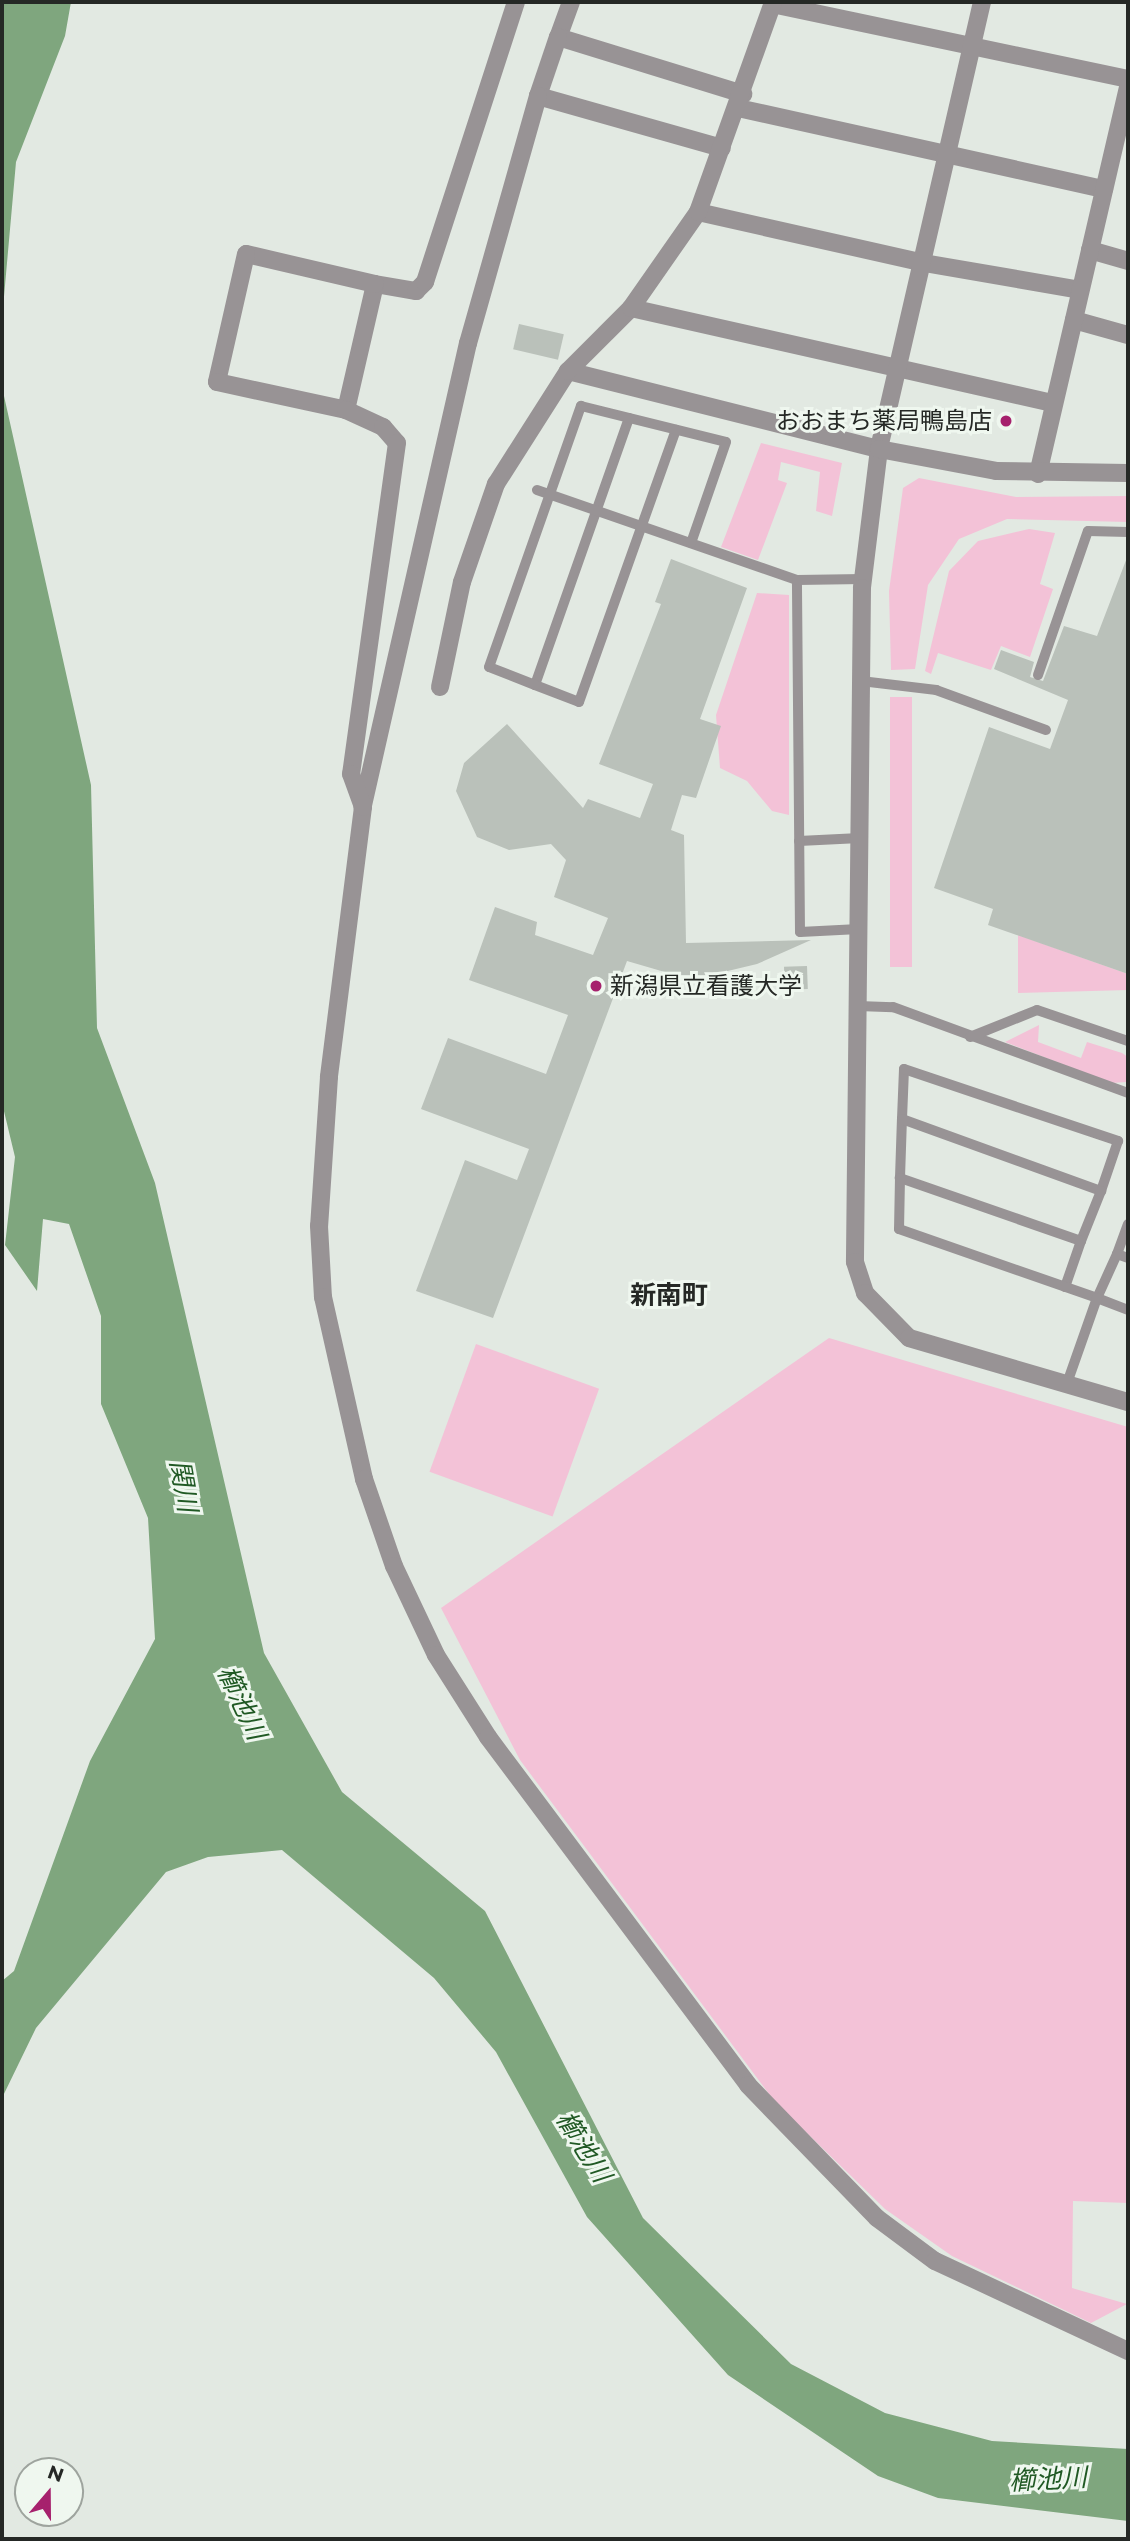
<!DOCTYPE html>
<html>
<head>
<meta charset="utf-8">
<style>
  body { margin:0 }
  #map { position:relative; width:1130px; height:2541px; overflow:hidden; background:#e2e9e2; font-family:Montserrat,"Noto Sans JP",sans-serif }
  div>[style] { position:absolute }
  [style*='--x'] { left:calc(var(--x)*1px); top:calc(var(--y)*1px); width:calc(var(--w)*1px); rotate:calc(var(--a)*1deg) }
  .green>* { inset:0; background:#f3c2d7; transform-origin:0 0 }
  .water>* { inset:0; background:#7fa67e }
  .building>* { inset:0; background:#bac1ba; transform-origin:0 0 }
  .service>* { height:10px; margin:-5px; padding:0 5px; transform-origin:5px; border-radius:5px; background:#989395 }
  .minor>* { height:18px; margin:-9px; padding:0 9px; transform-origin:9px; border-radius:9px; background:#989395 }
  .tertiary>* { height:18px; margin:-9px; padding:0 9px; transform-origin:9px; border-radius:9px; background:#989395 }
  .dots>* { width:19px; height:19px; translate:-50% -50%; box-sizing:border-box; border:4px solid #eff7ef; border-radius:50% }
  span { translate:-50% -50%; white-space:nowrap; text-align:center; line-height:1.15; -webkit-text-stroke:6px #eff7ef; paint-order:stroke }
  .poi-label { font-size:24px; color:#252825 }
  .right { translate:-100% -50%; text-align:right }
  .left { translate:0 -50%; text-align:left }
  .neighbourhood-label { font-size:26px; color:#252825; font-weight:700 }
  .water-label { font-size:26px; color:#205924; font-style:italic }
  .frame { position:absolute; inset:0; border:4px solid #252825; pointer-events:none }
  .north { position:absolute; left:14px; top:2457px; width:70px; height:70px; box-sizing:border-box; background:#eff7ef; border:2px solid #9ea49e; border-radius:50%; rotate:20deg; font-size:19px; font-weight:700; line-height:28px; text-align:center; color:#252825 }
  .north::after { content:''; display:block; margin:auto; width:24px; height:32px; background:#a6216d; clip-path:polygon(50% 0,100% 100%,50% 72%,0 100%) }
</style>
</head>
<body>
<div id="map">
  <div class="green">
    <div style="clip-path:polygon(761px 443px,842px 463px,832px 516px,816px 511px,820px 472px,781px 462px,778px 480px,787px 483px,758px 560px,721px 547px)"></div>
    <div style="clip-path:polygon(919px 478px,1016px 497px,1128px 496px,1128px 522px,1007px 519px,959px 539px,928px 585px,915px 669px,891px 670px,889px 591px,903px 488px)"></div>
    <div style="clip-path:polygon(1029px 529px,1055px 533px,1040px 584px,1053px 589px,1030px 657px,1001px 646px,991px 670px,938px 653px,931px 674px,925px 671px,949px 571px,978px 541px)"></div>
    <div style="clip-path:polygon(757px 593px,789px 595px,789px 815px,772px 811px,747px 781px,720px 768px,716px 715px)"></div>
    <div style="left:912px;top:697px;width:270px;height:22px;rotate:90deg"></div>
    <div style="clip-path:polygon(1018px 935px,1128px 974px,1128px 990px,1018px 993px)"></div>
    <div style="clip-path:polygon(1039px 1025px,1038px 1042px,1081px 1058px,1087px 1042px,1122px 1053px,1128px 1057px,1126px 1082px,1111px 1083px,1005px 1042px)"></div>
    <div style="clip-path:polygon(829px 1338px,1128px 1427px,1128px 2203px,1073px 2201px,1072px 2288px,1127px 2304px,1091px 2323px,952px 2256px,885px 2209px,775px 2102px,520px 1760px,441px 1608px)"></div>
    <div style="left:476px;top:1344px;width:131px;height:136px;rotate:20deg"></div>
  </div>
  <div class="water">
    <div style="clip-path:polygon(2px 2px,71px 2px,65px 36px,16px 162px,2px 319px)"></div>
    <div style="clip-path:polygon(2px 387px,91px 785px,97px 1028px,155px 1183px,264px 1653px,342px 1792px,485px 1911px,643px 2218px,791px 2364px,885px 2413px,992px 2441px,1128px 2449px,1128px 2521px,938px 2498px,878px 2476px,728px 2375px,587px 2217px,496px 2052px,434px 1978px,282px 1850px,208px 1857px,166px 1872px,36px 2028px,2px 2098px,2px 1981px,14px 1971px,90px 1761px,155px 1639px,148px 1518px,101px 1404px,101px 1316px,69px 1224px,43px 1219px,37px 1291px,5px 1245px,15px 1157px,2px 1103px)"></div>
  </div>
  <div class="building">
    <div style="left:519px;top:324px;width:46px;height:26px;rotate:13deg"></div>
    <div style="clip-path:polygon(1128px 555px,1128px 974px,988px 925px,993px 909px,934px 888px,989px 727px,1050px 749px,1068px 700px,994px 669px,1001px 650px,1034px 662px,1030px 677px,1043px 681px,1064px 626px,1097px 636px)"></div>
    <div style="clip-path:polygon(671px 559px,747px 588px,700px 719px,721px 726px,696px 798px,682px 795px,671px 830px,684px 835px,686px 943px,811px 940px,757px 964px,711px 975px,675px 975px,627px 961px,493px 1318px,416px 1291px,465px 1160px,517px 1180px,529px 1149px,421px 1109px,448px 1038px,546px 1074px,568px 1015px,469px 980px,495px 907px,537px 922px,535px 935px,593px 955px,608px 918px,554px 897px,566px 860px,551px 844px,509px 850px,477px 837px,456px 791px,464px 763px,507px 724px,583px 808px,588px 799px,640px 818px,653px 784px,599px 764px,661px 604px,655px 602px)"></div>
    <div style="left:807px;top:966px;width:23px;height:23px;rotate:88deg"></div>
  </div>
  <div class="service">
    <div style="--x:629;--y:418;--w:283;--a:109.4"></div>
    <div style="--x:535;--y:685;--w:47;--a:21.1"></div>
    <div style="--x:579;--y:702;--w:289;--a:-70.4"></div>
    <div style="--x:537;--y:490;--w:275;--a:19.1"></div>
    <div style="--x:1038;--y:675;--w:152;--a:-70.9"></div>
    <div style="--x:1088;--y:531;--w:40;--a:1.4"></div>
    <div style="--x:861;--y:681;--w:76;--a:6.8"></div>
    <div style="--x:936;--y:690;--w:117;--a:20"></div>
    <div style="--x:535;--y:685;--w:49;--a:-158.6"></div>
    <div style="--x:489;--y:667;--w:277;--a:-70.6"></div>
    <div style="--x:581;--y:406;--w:149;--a:13.9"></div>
    <div style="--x:726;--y:442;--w:107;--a:109.1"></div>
    <div style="--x:799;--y:841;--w:61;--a:-2.8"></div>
    <div style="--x:859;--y:929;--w:59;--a:177.1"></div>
    <div style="--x:800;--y:932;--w:352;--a:-90.5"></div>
    <div style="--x:797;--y:580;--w:66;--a:-0.9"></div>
    <div style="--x:858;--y:1006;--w:35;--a:2"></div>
    <div style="--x:893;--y:1007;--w:250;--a:20.1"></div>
    <div style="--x:970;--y:1037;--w:72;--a:-21.9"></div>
    <div style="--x:1037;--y:1010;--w:96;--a:18.8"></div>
    <div style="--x:902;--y:1119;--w:50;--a:-87.7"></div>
    <div style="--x:904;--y:1069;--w:226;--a:18.6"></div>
    <div style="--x:1118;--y:1141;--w:53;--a:108.8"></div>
    <div style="--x:900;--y:1178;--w:59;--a:-88.1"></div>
    <div style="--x:902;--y:1119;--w:212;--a:19.9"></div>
    <div style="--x:1101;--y:1191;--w:54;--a:111.8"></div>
    <div style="--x:1128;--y:1224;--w:32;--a:110"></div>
    <div style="--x:1117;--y:1254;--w:12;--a:20"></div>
    <div style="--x:1117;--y:1254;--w:48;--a:114.4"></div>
    <div style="--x:1097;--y:1298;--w:33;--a:21"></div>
    <div style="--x:1065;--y:1287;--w:49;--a:-70.8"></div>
    <div style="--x:1081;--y:1241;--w:192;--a:-160.8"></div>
    <div style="--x:900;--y:1178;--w:51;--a:91.1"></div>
    <div style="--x:899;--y:1229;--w:210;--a:19.2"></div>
    <div style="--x:1097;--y:1298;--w:93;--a:109.4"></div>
  </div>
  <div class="minor">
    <div style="--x:571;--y:2;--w:37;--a:110"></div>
    <div style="--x:558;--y:37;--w:194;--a:17.1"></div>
    <div style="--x:772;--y:4;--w:364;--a:11.9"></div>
    <div style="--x:558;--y:37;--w:62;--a:108.7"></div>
    <div style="--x:538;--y:96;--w:191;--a:15.8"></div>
    <div style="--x:538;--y:96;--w:257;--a:105.8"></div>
    <div style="--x:468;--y:343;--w:476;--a:102.8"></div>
    <div style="--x:363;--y:807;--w:272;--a:97.2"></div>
    <div style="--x:329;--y:1077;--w:149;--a:93.8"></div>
    <div style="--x:319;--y:1226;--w:71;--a:86.8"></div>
    <div style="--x:323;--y:1297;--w:187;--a:77.3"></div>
    <div style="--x:364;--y:1479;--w:92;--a:71"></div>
    <div style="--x:394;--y:1566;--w:98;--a:64.7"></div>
    <div style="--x:436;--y:1655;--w:97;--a:57.6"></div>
    <div style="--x:488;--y:1737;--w:434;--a:53.2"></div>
    <div style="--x:748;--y:2085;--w:185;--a:45.9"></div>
    <div style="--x:877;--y:2218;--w:72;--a:36.6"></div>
    <div style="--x:935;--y:2261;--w:213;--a:25"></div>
    <div style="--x:738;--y:108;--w:375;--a:12.5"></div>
    <div style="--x:698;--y:212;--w:232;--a:12.7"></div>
    <div style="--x:924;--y:263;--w:158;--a:9.8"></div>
    <div style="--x:1090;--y:250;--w:40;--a:16"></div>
    <div style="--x:375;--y:284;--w:42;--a:9.7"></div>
    <div style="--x:416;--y:291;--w:13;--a:-45"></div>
    <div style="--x:425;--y:282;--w:294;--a:-72"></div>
    <div style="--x:631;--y:308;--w:433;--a:12.7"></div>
    <div style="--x:1074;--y:320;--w:56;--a:15.5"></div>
    <div style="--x:568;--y:371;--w:321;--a:14.1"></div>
    <div style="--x:346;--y:410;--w:129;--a:-77"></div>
    <div style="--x:375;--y:284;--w:132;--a:-166.9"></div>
    <div style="--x:246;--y:254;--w:131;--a:102.8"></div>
    <div style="--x:217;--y:382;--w:132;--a:12.2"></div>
    <div style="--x:346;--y:410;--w:41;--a:24.7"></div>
    <div style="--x:383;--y:427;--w:21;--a:49"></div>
    <div style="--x:397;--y:443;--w:334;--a:97.9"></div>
    <div style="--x:351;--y:774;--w:35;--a:70"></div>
    <div style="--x:1038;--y:474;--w:398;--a:-76.9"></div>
    <div style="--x:440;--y:687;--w:107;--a:-78.2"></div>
    <div style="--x:462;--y:582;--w:104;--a:-70.9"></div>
    <div style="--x:496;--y:484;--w:134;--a:-57.5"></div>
    <div style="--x:568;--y:371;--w:89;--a:-45"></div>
    <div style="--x:631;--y:308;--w:117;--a:-55.1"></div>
    <div style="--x:698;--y:212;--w:223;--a:-70.3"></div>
  </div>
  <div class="tertiary">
    <div style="--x:982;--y:2;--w:459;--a:103"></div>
    <div style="--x:879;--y:449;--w:140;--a:97"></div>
    <div style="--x:862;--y:588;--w:674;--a:90.6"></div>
    <div style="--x:855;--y:1262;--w:33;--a:72"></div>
    <div style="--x:865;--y:1293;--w:63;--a:45.6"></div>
    <div style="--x:909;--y:1338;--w:228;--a:16.3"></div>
    <div style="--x:879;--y:449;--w:119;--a:10.6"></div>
    <div style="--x:996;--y:471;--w:132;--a:0.9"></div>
  </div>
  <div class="dots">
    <div style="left:1006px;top:421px;background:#a6216d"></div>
    <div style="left:596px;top:986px;background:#a6216d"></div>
  </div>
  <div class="poi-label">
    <span class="right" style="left:992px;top:421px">おおまち薬局鴨島店</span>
    <span class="left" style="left:610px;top:986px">新潟県立看護大学</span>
  </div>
  <div class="neighbourhood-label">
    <span style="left:669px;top:1296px">新南町</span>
  </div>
  <div class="water-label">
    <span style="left:183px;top:1486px;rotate:80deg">関川</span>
    <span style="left:241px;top:1703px;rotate:65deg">櫛池川</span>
    <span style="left:583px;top:2147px;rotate:58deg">櫛池川</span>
    <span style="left:1048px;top:2480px;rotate:-3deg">櫛池川</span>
  </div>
  <div class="frame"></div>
  <div class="north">N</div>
</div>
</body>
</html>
